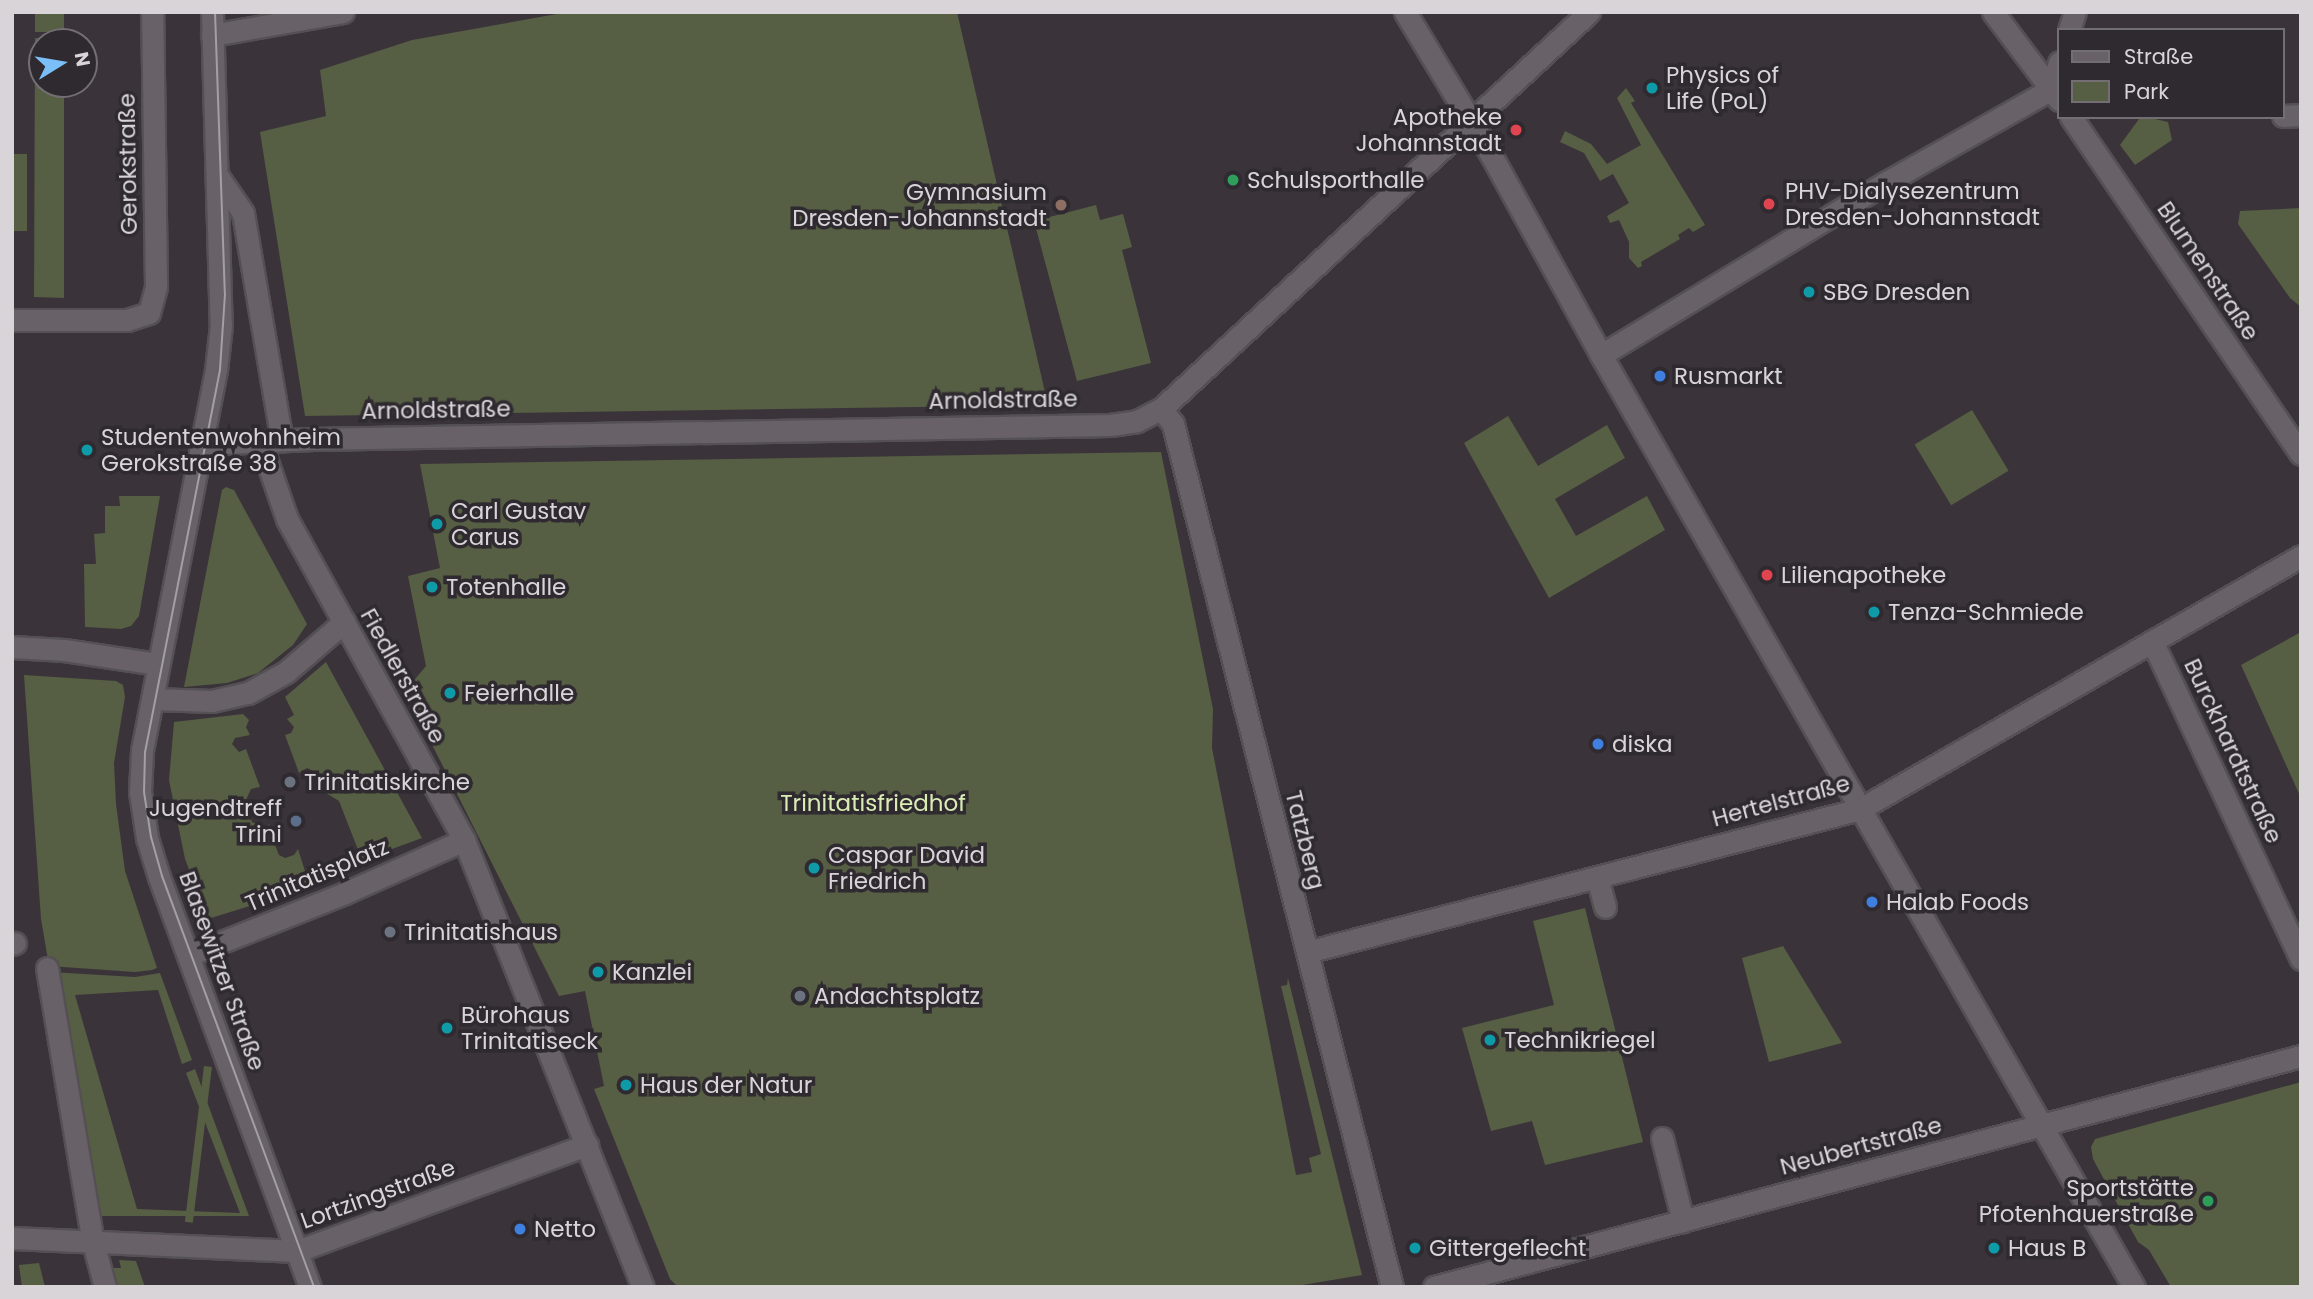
<!DOCTYPE html>
<html>
<head>
<meta charset="utf-8">
<style>
  body { margin:0 }
  #map { position:relative; width:2313px; height:1299px; overflow:hidden; background:#3a343a; font-family:Poppins,sans-serif }
  div>[style] { position:absolute }
  [style*='--x'] { left:calc(var(--x)*1px); top:calc(var(--y)*1px); width:calc(var(--w)*1px); rotate:calc(var(--a)*1deg) }
  .green>* { inset:0; background:#565e43; transform-origin:0 0 }
  .roads { filter:drop-shadow(2px 0 #545054) drop-shadow(-2px 0 #545054) drop-shadow(0 2px #545054) drop-shadow(0 -2px #545054) }
  .minor>* { height:21px; margin:-10.5px; padding:0 10.5px; transform-origin:10.5px; border-radius:10.5px; background:#686268 }
  .tram>* { height:2px; margin:-1px; padding:0 1px; transform-origin:1px; border-radius:1px; background:#a39fa3 }
  .dots>* { width:19px; height:19px; translate:-50% -50%; box-sizing:border-box; border:4px solid #2f2a30; border-radius:50% }
  span { translate:-50% -50%; white-space:nowrap; text-align:center; line-height:1.15; -webkit-text-stroke:7px #2f2a30; paint-order:stroke }
  .poi-label { font-size:23px; color:#d8d4d8 }
  .left { translate:0 -50%; text-align:left }
  .right { translate:-100% -50%; text-align:right }
  .street-label { font-size:23px; color:#d8d4d8 }
  .park-label { font-size:23px; color:#d9ecb4 }
  .frame { position:absolute; inset:0; border:14px solid #d8d4d8; pointer-events:none }
  .legend { position:absolute; left:2057px; top:28px; width:228px; height:91px; box-sizing:border-box; background:#2f2a30; border:2px solid #736e73; margin:0; padding:9px 12px; list-style:none; font-size:21px; color:#d8d4d8 }
  .legend li { display:flex; align-items:center; gap:14px; height:35px }
  .legend b { width:35px; border:2px solid #736e73 }
  .north { position:absolute; left:28px; top:28px; width:70px; height:70px; box-sizing:border-box; background:#2f2a30; border:2px solid #736e73; border-radius:50%; rotate:79deg; font-size:19px; font-weight:700; line-height:28px; text-align:center; color:#d8d4d8 }
  .north::after { content:''; display:block; margin:auto; width:24px; height:32px; background:#7abff8; clip-path:polygon(50% 0,100% 100%,50% 72%,0 100%) }
</style>
</head>
<body>
<div id="map">
  <div class="green">
    <div style="left:35px;top:12px;width:29px;height:20px"></div>
    <div style="clip-path:polygon(568px 12px,957px 12px,1048px 405px,305px 416px,260px 132px,326px 116px,320px 70px,412px 40px)"></div>
    <div style="clip-path:polygon(35px 38px,64px 38px,64px 42px,42px 42px,42px 84px,64px 84px,64px 298px,34px 297px)"></div>
    <div style="clip-path:polygon(1626px 88px,1635px 101px,1631px 103px,1705px 225px,1693px 232px,1689px 228px,1678px 235px,1680px 239px,1641px 262px,1642px 266px,1638px 268px,1629px 258px,1629px 242px,1619px 220px,1610px 223px,1607px 216px,1629px 203px,1613px 174px,1600px 181px,1584px 153px,1560px 142px,1565px 131px,1591px 144px,1607px 164px,1641px 145px,1617px 98px)"></div>
    <div style="clip-path:polygon(2146px 117px,2168px 122px,2172px 140px,2135px 165px,2120px 145px,2139px 119px)"></div>
    <div style="left:12px;top:154px;width:15px;height:77px"></div>
    <div style="clip-path:polygon(1096px 205px,1100px 220px,1123px 214px,1132px 247px,1122px 250px,1151px 363px,1077px 381px,1034px 221px)"></div>
    <div style="clip-path:polygon(2301px 208px,2301px 307px,2290px 298px,2238px 224px,2240px 211px)"></div>
    <div style="left:1972px;top:410px;width:71px;height:67px;rotate:59deg"></div>
    <div style="clip-path:polygon(1508px 416px,1538px 466px,1607px 425px,1625px 458px,1555px 499px,1576px 536px,1647px 496px,1665px 530px,1549px 598px,1464px 443px)"></div>
    <div style="clip-path:polygon(1161px 452px,1213px 709px,1212px 748px,1296px 1175px,1312px 1172px,1309px 1158px,1321px 1154px,1281px 986px,1287px 985px,1288px 978px,1362px 1275px,1291px 1287px,678px 1287px,670px 1279px,594px 1089px,604px 1086px,585px 991px,559px 996px,405px 691px,426px 666px,408px 576px,440px 568px,420px 464px)"></div>
    <div style="clip-path:polygon(226px 487px,234px 490px,307px 624px,293px 645px,258px 673px,227px 683px,184px 687px,222px 490px)"></div>
    <div style="clip-path:polygon(119px 496px,160px 496px,139px 616px,131px 626px,121px 629px,85px 627px,84px 564px,96px 564px,94px 534px,105px 533px,105px 506px,120px 506px)"></div>
    <div style="clip-path:polygon(2301px 632px,2301px 798px,2241px 665px)"></div>
    <div style="clip-path:polygon(326px 662px,422px 838px,362px 860px,339px 801px,326px 793px,320px 774px,307px 768px,299px 773px,285px 735px,291px 733px,294px 727px,287px 719px,294px 715px,285px 697px)"></div>
    <div style="clip-path:polygon(24px 675px,116px 681px,123px 685px,125px 697px,114px 763px,116px 804px,125px 871px,157px 968px,152px 970px,135px 972px,49px 966px,41px 919px)"></div>
    <div style="clip-path:polygon(243px 714px,249px 720px,246px 727px,250px 735px,235px 738px,232px 744px,239px 752px,246px 749px,260px 787px,251px 789px,245px 802px,252px 822px,266px 828px,269px 824px,272px 837px,278px 838px,275px 845px,279px 855px,285px 858px,294px 855px,298px 849px,310px 887px,208px 919px,185px 859px,169px 780px,174px 722px)"></div>
    <div style="clip-path:polygon(1585px 908px,1643px 1142px,1545px 1165px,1532px 1121px,1491px 1131px,1462px 1028px,1554px 1005px,1533px 921px)"></div>
    <div style="clip-path:polygon(1783px 946px,1842px 1043px,1769px 1062px,1742px 958px)"></div>
    <div style="clip-path:polygon(50px 972px,135px 977px,160px 973px,192px 1060px,182px 1064px,158px 990px,75px 995px,137px 1209px,240px 1213px,186px 1073px,195px 1069px,249px 1216px,93px 1216px)"></div>
    <div style="left:204px;top:1066px;width:8px;height:157px;rotate:7deg"></div>
    <div style="clip-path:polygon(2301px 1082px,2301px 1287px,2171px 1287px,2149px 1250px,2138px 1242px,2093px 1159px,2091px 1147px,2095px 1139px)"></div>
    <div style="clip-path:polygon(119px 1260px,136px 1261px,145px 1287px,108px 1287px,104px 1268px,121px 1268px)"></div>
    <div style="clip-path:polygon(39px 1263px,45px 1287px,22px 1287px,19px 1265px)"></div>
  </div>
  <div class="roads">
    <div class="minor">
      <div style="--x:212;--y:12;--w:313;--a:88.4"></div>
      <div style="--x:221;--y:325;--w:45;--a:96.3"></div>
      <div style="--x:216;--y:370;--w:388;--a:101"></div>
      <div style="--x:142;--y:751;--w:41;--a:92.8"></div>
      <div style="--x:140;--y:792;--w:47;--a:81.3"></div>
      <div style="--x:147;--y:838;--w:41;--a:72.9"></div>
      <div style="--x:159;--y:877;--w:437;--a:69.8"></div>
      <div style="--x:1405;--y:12;--w:165;--a:58.9"></div>
      <div style="--x:1490;--y:153;--w:230;--a:61.2"></div>
      <div style="--x:1601;--y:355;--w:1074;--a:60.24"></div>
      <div style="--x:1993;--y:12;--w:110;--a:53.1"></div>
      <div style="--x:2069;--y:30;--w:19;--a:-72"></div>
      <div style="--x:212;--y:35;--w:133;--a:-10"></div>
      <div style="--x:2051;--y:89;--w:28;--a:-73"></div>
      <div style="--x:2283;--y:116;--w:18;--a:-3"></div>
      <div style="--x:2071;--y:117;--w:408;--a:55.7"></div>
      <div style="--x:217;--y:175;--w:46;--a:55.6"></div>
      <div style="--x:243;--y:213;--w:230;--a:80.3"></div>
      <div style="--x:12;--y:320;--w:115;--a:0"></div>
      <div style="--x:127;--y:320;--w:23;--a:-18"></div>
      <div style="--x:149;--y:313;--w:28;--a:-75"></div>
      <div style="--x:156;--y:286;--w:274;--a:-90.8"></div>
      <div style="--x:1601;--y:355;--w:332;--a:-31.2"></div>
      <div style="--x:1885;--y:183;--w:191;--a:-29.5"></div>
      <div style="--x:1161;--y:409;--w:19;--a:51"></div>
      <div style="--x:1173;--y:424;--w:890;--a:75.76"></div>
      <div style="--x:260;--y:441;--w:83;--a:70.9"></div>
      <div style="--x:287;--y:519;--w:367;--a:61.1"></div>
      <div style="--x:464;--y:840;--w:482;--a:68.2"></div>
      <div style="--x:203;--y:444;--w:110;--a:-2.6"></div>
      <div style="--x:313;--y:439;--w:797;--a:-1.01"></div>
      <div style="--x:1110;--y:425;--w:27;--a:-8"></div>
      <div style="--x:1137;--y:421;--w:27;--a:-27"></div>
      <div style="--x:1161;--y:409;--w:584;--a:-42.85"></div>
      <div style="--x:2152;--y:641;--w:351;--a:64.9"></div>
      <div style="--x:12;--y:647;--w:52;--a:3.3"></div>
      <div style="--x:64;--y:650;--w:95;--a:8.5"></div>
      <div style="--x:152;--y:699;--w:60;--a:1.9"></div>
      <div style="--x:212;--y:701;--w:37;--a:-13"></div>
      <div style="--x:248;--y:693;--w:43;--a:-28.9"></div>
      <div style="--x:286;--y:672;--w:77;--a:-40.8"></div>
      <div style="--x:1597;--y:877;--w:31;--a:75"></div>
      <div style="--x:12;--y:944;--w:3;--a:-18"></div>
      <div style="--x:1307;--y:952;--w:571;--a:-14.5"></div>
      <div style="--x:1860;--y:809;--w:508;--a:-29.84"></div>
      <div style="--x:189;--y:955;--w:168;--a:-21.7"></div>
      <div style="--x:345;--y:893;--w:130;--a:-24"></div>
      <div style="--x:47;--y:968;--w:278;--a:80.5"></div>
      <div style="--x:93;--y:1242;--w:47;--a:75.1"></div>
      <div style="--x:1662;--y:1138;--w:86;--a:75.8"></div>
      <div style="--x:12;--y:1238;--w:285;--a:2.6"></div>
      <div style="--x:297;--y:1251;--w:309;--a:-20.1"></div>
      <div style="--x:1434;--y:1287;--w:897;--a:-14.92"></div>
    </div>
  </div>
  <div class="tram">
    <div style="--x:215;--y:12;--w:282;--a:88"></div>
    <div style="--x:225;--y:294;--w:76;--a:93.8"></div>
    <div style="--x:220;--y:370;--w:389;--a:101.1"></div>
    <div style="--x:145;--y:752;--w:40;--a:91.4"></div>
    <div style="--x:144;--y:792;--w:46;--a:81.2"></div>
    <div style="--x:151;--y:837;--w:41;--a:74.2"></div>
    <div style="--x:162;--y:876;--w:438;--a:69.7"></div>
  </div>
  <div class="dots">
    <div style="left:1652px;top:88px;background:#0f9aa8"></div>
    <div style="left:1516px;top:130px;background:#e0444e"></div>
    <div style="left:1233px;top:180px;background:#2e9e5b"></div>
    <div style="left:1769px;top:204px;background:#e0444e"></div>
    <div style="left:1061px;top:205px;background:#8d6e63"></div>
    <div style="left:1809px;top:292px;background:#0f9aa8"></div>
    <div style="left:1660px;top:376px;background:#3f7fe0"></div>
    <div style="left:87px;top:450px;background:#0f9aa8"></div>
    <div style="left:437px;top:524px;background:#0f9aa8"></div>
    <div style="left:1767px;top:575px;background:#e0444e"></div>
    <div style="left:432px;top:587px;background:#0f9aa8"></div>
    <div style="left:1874px;top:612px;background:#0f9aa8"></div>
    <div style="left:450px;top:693px;background:#0f9aa8"></div>
    <div style="left:1598px;top:744px;background:#3f7fe0"></div>
    <div style="left:290px;top:782px;background:#6b7280"></div>
    <div style="left:296px;top:821px;background:#5c6f8a"></div>
    <div style="left:814px;top:868px;background:#0f9aa8"></div>
    <div style="left:1872px;top:902px;background:#3f7fe0"></div>
    <div style="left:390px;top:932px;background:#6b7280"></div>
    <div style="left:598px;top:972px;background:#0f9aa8"></div>
    <div style="left:800px;top:996px;background:#6b7280"></div>
    <div style="left:447px;top:1028px;background:#0f9aa8"></div>
    <div style="left:1490px;top:1040px;background:#0f9aa8"></div>
    <div style="left:626px;top:1085px;background:#0f9aa8"></div>
    <div style="left:2208px;top:1201px;background:#2e9e5b"></div>
    <div style="left:520px;top:1229px;background:#3f7fe0"></div>
    <div style="left:1415px;top:1248px;background:#0f9aa8"></div>
    <div style="left:1994px;top:1248px;background:#0f9aa8"></div>
  </div>
  <div class="poi-label">
    <span class="left" style="left:1666px;top:88px">Physics of<br>Life (PoL)</span>
    <span class="right" style="left:1502px;top:130px">Apotheke<br>Johannstadt</span>
    <span class="left" style="left:1247px;top:180px">Schulsporthalle</span>
    <span class="left" style="left:1785px;top:204px">PHV-Dialysezentrum<br>Dresden-Johannstadt</span>
    <span class="right" style="left:1047px;top:205px">Gymnasium<br>Dresden-Johannstadt</span>
    <span class="left" style="left:1823px;top:292px">SBG Dresden</span>
    <span class="left" style="left:1674px;top:376px">Rusmarkt</span>
    <span class="left" style="left:101px;top:450px">Studentenwohnheim<br>Gerokstraße 38</span>
    <span class="left" style="left:451px;top:524px">Carl Gustav<br>Carus</span>
    <span class="left" style="left:1781px;top:575px">Lilienapotheke</span>
    <span class="left" style="left:446px;top:587px">Totenhalle</span>
    <span class="left" style="left:1888px;top:612px">Tenza-Schmiede</span>
    <span class="left" style="left:464px;top:693px">Feierhalle</span>
    <span class="left" style="left:1612px;top:744px">diska</span>
    <span class="left" style="left:304px;top:782px">Trinitatiskirche</span>
    <span class="right" style="left:282px;top:821px">Jugendtreff<br>Trini</span>
    <span class="left" style="left:828px;top:868px">Caspar David<br>Friedrich</span>
    <span class="left" style="left:1886px;top:902px">Halab Foods</span>
    <span class="left" style="left:404px;top:932px">Trinitatishaus</span>
    <span class="left" style="left:612px;top:972px">Kanzlei</span>
    <span class="left" style="left:814px;top:996px">Andachtsplatz</span>
    <span class="left" style="left:461px;top:1028px">Bürohaus<br>Trinitatiseck</span>
    <span class="left" style="left:1504px;top:1040px">Technikriegel</span>
    <span class="left" style="left:640px;top:1085px">Haus der Natur</span>
    <span class="right" style="left:2194px;top:1201px">Sportstätte<br>Pfotenhauerstraße</span>
    <span class="left" style="left:534px;top:1229px">Netto</span>
    <span class="left" style="left:1429px;top:1248px">Gittergeflecht</span>
    <span class="left" style="left:2008px;top:1248px">Haus B</span>
  </div>
  <div class="street-label">
    <span style="left:128px;top:164px;rotate:-91deg">Gerokstraße</span>
    <span style="left:2208px;top:271px;rotate:56deg">Blumenstraße</span>
    <span style="left:1003px;top:400px;rotate:-1deg">Arnoldstraße</span>
    <span style="left:436px;top:410px;rotate:-1deg">Arnoldstraße</span>
    <span style="left:403px;top:676px;rotate:61deg">Fiedlerstraße</span>
    <span style="left:2233px;top:751px;rotate:65deg">Burckhardtstraße</span>
    <span style="left:1781px;top:801px;rotate:-15deg">Hertelstraße</span>
    <span style="left:1305px;top:840px;rotate:76deg">Tatzberg</span>
    <span style="left:317px;top:875px;rotate:-23deg">Trinitatisplatz</span>
    <span style="left:222px;top:971px;rotate:70deg">Blasewitzer Straße</span>
    <span style="left:1861px;top:1146px;rotate:-15deg">Neubertstraße</span>
    <span style="left:378px;top:1194px;rotate:-20deg">Lortzingstraße</span>
  </div>
  <div class="park-label">
    <span style="left:873px;top:803px">Trinitatisfriedhof</span>
  </div>
  <div class="frame"></div>
  <ul class="legend">
  <li><b style="height:9px;background:#686268"></b>Straße</li>
  <li><b style="height:19px;background:#565e43"></b>Park</li>
  </ul>
  <div class="north">N</div>
</div>
</body>
</html>
